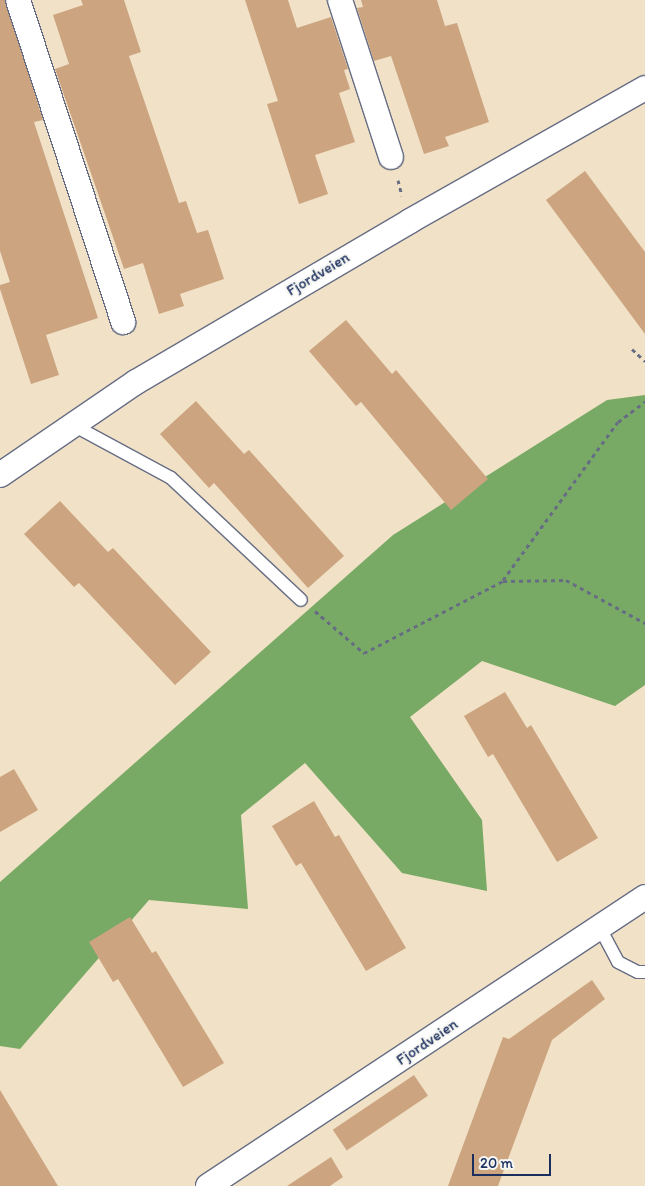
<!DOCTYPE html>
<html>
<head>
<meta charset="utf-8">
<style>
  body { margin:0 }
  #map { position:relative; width:645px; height:1186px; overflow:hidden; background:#f1e1c7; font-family:Itim,sans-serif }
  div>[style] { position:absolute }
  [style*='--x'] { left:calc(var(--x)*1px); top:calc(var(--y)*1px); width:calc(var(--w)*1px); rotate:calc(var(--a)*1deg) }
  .forest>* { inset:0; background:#78aa65 }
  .building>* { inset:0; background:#cca580; transform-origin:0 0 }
  .path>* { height:3px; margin-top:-1.5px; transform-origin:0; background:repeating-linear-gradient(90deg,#666d83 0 4px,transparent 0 8px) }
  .roads { filter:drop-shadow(1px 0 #666d83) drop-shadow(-1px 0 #666d83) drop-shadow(0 1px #666d83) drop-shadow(0 -1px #666d83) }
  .service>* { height:12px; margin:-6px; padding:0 6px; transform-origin:6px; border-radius:6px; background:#fff }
  .minor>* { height:24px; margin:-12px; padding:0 12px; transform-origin:12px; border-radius:12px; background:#fff }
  span { translate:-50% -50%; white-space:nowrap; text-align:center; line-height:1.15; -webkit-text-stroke:4px #f6f6f2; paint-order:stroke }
  .street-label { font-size:16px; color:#1b2f5e }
  .scale { position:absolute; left:472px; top:1154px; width:79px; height:22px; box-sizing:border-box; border:2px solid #1b2f5e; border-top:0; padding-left:6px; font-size:15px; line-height:18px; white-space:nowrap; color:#1b2f5e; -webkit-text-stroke:4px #f6f6f2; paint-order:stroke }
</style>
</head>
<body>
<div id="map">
  <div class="forest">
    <div style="clip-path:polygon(645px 395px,645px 685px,615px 706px,482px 661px,410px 717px,482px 820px,487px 891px,402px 873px,305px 763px,241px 815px,248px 909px,149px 900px,20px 1049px,0 1046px,0 882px,393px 535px,607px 400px)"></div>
  </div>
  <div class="building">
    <div style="clip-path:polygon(0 0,5px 0,43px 120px,34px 122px,98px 318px,46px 335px,59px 375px,31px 384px,0 289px,0 285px,10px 282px,0 251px)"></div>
    <div style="clip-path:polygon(81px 0,124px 0,141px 52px,129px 56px,179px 203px,186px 201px,197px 233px,208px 230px,224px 279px,180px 294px,184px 306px,159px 314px,143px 263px,124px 269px,55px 69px,69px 64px,53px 15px,83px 5px)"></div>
    <div style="clip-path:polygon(245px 0,288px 0,297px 28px,331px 17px,348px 69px,344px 70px,350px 89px,339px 93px,355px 142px,315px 155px,328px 194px,299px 204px,267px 104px,278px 101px)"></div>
    <div style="clip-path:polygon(361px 0,437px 0,445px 26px,457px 23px,489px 122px,445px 137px,449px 146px,424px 154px,391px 56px,374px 61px,357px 8px,363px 7px)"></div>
    <div style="clip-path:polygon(585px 171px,645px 252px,645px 334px,546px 200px)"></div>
    <div style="clip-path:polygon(346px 320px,392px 374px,396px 370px,488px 479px,451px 510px,361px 402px,356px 406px,309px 351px)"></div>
    <div style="clip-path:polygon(196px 401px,244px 454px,249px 450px,344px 556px,308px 588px,214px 483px,209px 488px,160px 434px)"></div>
    <div style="clip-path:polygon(60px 501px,108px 552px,113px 548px,211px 652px,175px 685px,79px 583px,74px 587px,24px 534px)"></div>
    <div style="clip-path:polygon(505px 692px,527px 728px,531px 725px,598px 838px,557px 862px,493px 754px,488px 757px,464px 716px)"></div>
    <div style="clip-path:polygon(14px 769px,38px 810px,0 832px,0 777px)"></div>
    <div style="clip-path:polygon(314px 801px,335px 837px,339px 835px,406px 948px,366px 971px,301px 863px,296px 866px,272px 826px)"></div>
    <div style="clip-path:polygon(130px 917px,152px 953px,156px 951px,224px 1063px,183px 1087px,118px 979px,113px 982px,89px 942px)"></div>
    <div style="clip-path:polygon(592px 980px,605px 999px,552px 1040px,498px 1186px,448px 1186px,503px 1037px,509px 1039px)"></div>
    <div style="left:414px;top:1075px;width:25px;height:98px;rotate:56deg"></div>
    <div style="clip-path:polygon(0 1090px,58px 1186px,0 1186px)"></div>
    <div style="clip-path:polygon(331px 1157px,343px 1177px,330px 1186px,287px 1186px)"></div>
  </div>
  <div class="path">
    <div style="--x:398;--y:180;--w:16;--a:76"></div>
    <div style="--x:632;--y:349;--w:18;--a:43"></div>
    <div style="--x:503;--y:580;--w:195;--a:-54"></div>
    <div style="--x:618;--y:422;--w:34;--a:-37"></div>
    <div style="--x:315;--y:611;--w:65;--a:40.6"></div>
    <div style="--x:364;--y:653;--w:157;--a:-27.4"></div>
    <div style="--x:503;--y:581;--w:63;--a:-0.9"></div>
    <div style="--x:566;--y:580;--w:90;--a:28.6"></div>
  </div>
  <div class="roads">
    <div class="service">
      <div style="--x:73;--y:425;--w:111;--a:28.4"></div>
      <div style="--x:171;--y:478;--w:178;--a:43.2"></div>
      <div style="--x:600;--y:928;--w:38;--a:62"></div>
      <div style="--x:618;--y:962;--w:22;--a:27"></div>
      <div style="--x:638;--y:972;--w:7;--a:0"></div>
    </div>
    <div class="minor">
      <div style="--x:18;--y:0;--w:339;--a:71.9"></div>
      <div style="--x:340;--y:0;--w:165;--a:72"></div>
      <div style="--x:0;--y:475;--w:165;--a:-34.4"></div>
      <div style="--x:136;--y:382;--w:318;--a:-30.4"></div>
      <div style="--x:410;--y:221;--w:270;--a:-29.5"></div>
      <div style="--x:208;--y:1186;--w:524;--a:-33.48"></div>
    </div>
  </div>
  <div class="street-label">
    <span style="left:318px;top:274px;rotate:-31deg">Fjordveien</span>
    <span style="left:427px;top:1042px;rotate:-34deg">Fjordveien</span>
  </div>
  <div class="scale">20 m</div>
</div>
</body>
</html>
